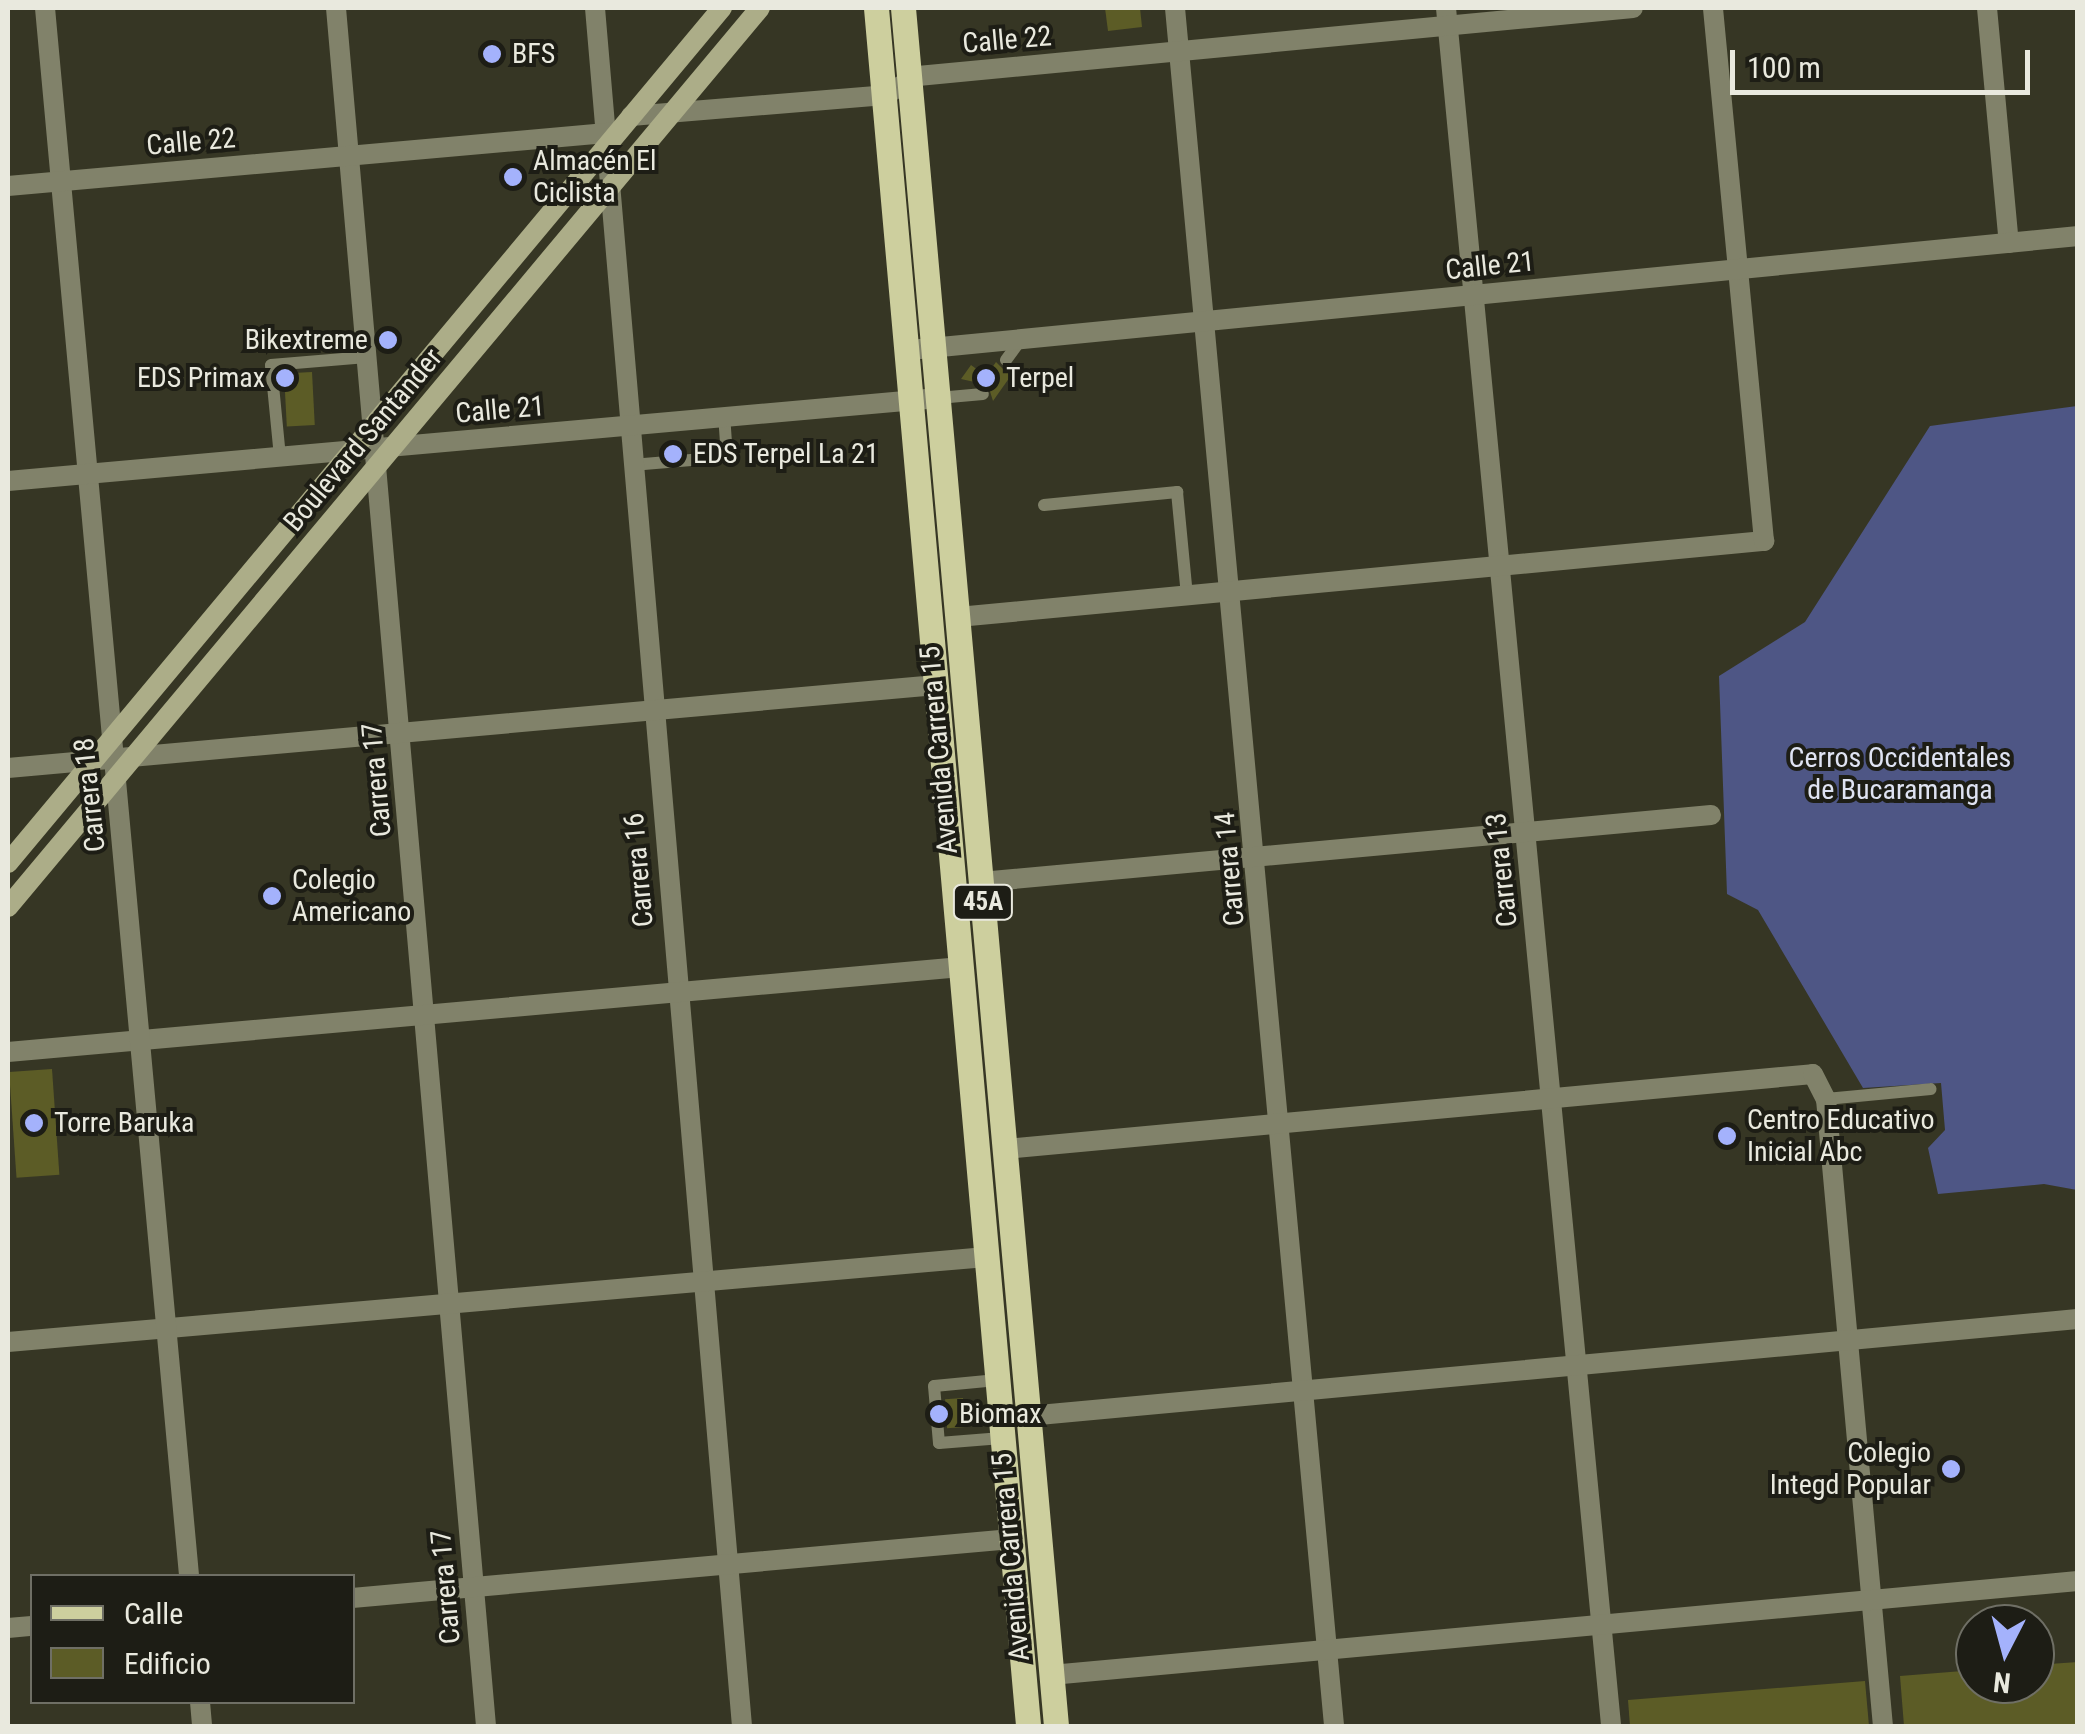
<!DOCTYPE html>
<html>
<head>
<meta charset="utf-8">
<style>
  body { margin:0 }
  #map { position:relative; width:2085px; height:1734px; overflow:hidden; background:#363624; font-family:"Roboto Condensed",sans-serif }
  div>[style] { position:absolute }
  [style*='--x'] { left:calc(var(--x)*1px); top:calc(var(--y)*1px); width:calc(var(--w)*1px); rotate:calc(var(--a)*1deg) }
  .forest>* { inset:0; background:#4e5685 }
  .building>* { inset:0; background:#5c5c26; transform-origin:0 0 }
  .service>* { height:12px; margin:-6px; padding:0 6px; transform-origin:6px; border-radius:6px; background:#81826a }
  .minor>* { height:20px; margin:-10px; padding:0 10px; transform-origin:10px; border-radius:10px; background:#81826a }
  .tertiary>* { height:20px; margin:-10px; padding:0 10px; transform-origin:10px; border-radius:10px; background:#81826a }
  .secondary>* { height:20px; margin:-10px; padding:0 10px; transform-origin:10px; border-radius:10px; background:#acad88 }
  .primary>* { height:25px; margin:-12.5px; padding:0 12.5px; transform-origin:12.5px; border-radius:12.5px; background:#cdcf9e }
  .dots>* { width:28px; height:28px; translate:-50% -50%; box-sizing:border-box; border:5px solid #1d1d15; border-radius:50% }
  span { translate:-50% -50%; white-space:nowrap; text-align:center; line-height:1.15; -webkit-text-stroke:8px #1d1d15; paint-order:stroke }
  .shield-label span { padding:2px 8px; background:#1d1d15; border:2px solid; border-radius:8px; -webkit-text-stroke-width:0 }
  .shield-label { font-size:25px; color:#e9e9de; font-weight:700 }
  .street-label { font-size:28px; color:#e9e9de }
  .poi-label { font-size:28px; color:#e9e9de }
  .left { translate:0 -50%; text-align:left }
  .right { translate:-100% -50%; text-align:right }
  .park-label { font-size:28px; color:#dfe3f2 }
  .frame { position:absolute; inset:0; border:10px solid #e9e9de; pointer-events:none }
  .legend { position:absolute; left:30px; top:1574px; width:325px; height:130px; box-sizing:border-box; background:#1d1d15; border:2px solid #6f6f65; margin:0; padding:12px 18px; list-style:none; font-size:30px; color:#e9e9de }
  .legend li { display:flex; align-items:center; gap:20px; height:50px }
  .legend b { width:50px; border:2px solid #6f6f65 }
  .north { position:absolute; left:1955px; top:1604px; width:100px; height:100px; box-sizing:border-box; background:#1d1d15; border:2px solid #6f6f65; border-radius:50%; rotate:186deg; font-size:28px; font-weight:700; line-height:40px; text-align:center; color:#e9e9de }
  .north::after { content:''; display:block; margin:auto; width:35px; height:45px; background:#a4b2fc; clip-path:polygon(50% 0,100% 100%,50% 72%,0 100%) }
  .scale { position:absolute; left:1730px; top:50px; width:300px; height:45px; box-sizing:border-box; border:5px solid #e9e9de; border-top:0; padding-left:12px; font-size:30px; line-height:35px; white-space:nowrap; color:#e9e9de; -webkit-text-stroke:8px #1d1d15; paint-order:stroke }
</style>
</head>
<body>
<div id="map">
  <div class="forest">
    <div style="clip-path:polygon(2077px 406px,2077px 1190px,2044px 1184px,1938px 1194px,1928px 1148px,1945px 1130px,1941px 1083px,1863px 1088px,1758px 910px,1727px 894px,1719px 676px,1805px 622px,1930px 426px)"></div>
  </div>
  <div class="building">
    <div style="clip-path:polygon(1105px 8px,1140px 8px,1142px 27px,1108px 31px)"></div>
    <div style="clip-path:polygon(996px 362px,1004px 370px,1017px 367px,993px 401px,988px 385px,961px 379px,971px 365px,986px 376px)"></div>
    <div style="left:312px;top:372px;width:53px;height:28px;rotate:87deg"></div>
    <div style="left:52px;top:1069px;width:106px;height:43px;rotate:86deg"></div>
    <div style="left:963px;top:1398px;width:29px;height:18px;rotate:86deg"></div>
    <div style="clip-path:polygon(2078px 1662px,2078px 1726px,1904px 1726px,1900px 1676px,1975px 1670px,1975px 1684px,2035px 1684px,2035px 1665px)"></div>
    <div style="clip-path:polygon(1865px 1681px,1869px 1726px,1630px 1726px,1628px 1700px)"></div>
  </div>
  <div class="service">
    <div style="--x:1006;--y:360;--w:26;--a:-54"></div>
    <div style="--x:938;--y:398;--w:45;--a:-5.1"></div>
    <div style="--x:280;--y:457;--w:92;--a:-95.6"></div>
    <div style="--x:271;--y:365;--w:96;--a:-4.8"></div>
    <div style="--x:632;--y:465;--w:95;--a:-4.8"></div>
    <div style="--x:727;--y:457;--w:39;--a:-94"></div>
    <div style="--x:1044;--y:505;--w:134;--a:-5.6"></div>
    <div style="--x:1177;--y:492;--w:103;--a:84.5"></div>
    <div style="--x:1826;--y:1099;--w:105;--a:-5.4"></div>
    <div style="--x:997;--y:1380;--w:63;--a:174.6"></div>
    <div style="--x:934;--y:1386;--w:57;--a:85"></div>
    <div style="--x:939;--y:1443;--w:63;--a:-4.5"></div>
  </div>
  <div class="minor">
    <div style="--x:336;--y:8;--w:1725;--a:85.01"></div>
    <div style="--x:595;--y:8;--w:1724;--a:85.11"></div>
    <div style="--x:1175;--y:8;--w:1725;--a:84.71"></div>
    <div style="--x:1446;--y:8;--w:1726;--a:84.51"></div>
    <div style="--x:958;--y:617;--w:810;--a:-5.39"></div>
    <div style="--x:1764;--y:541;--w:535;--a:-95.47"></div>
    <div style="--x:8;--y:768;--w:932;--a:-5.11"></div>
    <div style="--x:981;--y:882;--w:733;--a:-5.24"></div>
    <div style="--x:8;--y:1052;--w:957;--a:-5.1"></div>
    <div style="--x:1005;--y:1149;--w:811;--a:-5.3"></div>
    <div style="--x:1813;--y:1074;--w:28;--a:63"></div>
    <div style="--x:1826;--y:1099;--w:630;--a:84.81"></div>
    <div style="--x:8;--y:1342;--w:982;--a:-4.97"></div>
    <div style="--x:1028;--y:1416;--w:1054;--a:-5.28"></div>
    <div style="--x:352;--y:1598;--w:662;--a:-5.12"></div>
    <div style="--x:8;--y:1628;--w:24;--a:-5"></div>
    <div style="--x:1051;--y:1675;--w:1031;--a:-5.23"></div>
  </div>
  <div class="tertiary">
    <div style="--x:45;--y:8;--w:1575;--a:84.75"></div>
    <div style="--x:1987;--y:8;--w:236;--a:84.7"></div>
    <div style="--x:631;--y:116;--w:255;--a:-4.7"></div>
    <div style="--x:885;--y:95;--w:38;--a:-30"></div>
    <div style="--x:918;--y:76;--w:718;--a:-5.43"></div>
    <div style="--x:8;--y:186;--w:612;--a:-5.06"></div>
    <div style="--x:920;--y:349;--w:1164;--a:-5.57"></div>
    <div style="--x:8;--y:481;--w:934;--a:-5.1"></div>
    <div style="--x:200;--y:1702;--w:24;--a:85"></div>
  </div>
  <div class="secondary">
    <div style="--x:8;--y:863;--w:1114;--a:-50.14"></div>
    <div style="--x:8;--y:907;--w:1172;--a:-50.09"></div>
  </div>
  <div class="primary">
    <div style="--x:876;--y:8;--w:1725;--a:84.94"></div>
    <div style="--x:903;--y:8;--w:1725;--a:84.91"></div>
  </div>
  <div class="dots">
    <div style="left:492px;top:54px;background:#a4b2fc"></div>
    <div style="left:513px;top:177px;background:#a4b2fc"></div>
    <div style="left:388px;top:340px;background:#a4b2fc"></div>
    <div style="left:285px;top:378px;background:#a4b2fc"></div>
    <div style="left:986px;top:378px;background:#a4b2fc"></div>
    <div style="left:673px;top:454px;background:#a4b2fc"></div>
    <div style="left:272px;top:896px;background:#a4b2fc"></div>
    <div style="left:34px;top:1123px;background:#a4b2fc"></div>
    <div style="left:1727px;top:1136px;background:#a4b2fc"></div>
    <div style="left:939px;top:1414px;background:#a4b2fc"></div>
    <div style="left:1951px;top:1469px;background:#a4b2fc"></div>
  </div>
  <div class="shield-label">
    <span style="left:983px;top:902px">45A</span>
  </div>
  <div class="street-label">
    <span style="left:1007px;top:40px;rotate:-5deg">Calle 22</span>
    <span style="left:191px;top:142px;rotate:-5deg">Calle 22</span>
    <span style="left:1490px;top:266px;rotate:-6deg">Calle 21</span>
    <span style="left:500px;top:410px;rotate:-5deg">Calle 21</span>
    <span style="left:363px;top:440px;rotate:-50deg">Boulevard Santander</span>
    <span style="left:939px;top:750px;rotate:-95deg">Avenida Carrera 15</span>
    <span style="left:377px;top:780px;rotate:-95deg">Carrera 17</span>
    <span style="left:90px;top:795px;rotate:-96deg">Carrera 18</span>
    <span style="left:1230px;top:869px;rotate:-95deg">Carrera 14</span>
    <span style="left:639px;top:870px;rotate:-95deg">Carrera 16</span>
    <span style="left:1502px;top:870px;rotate:-96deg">Carrera 13</span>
    <span style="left:1011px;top:1557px;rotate:-95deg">Avenida Carrera 15</span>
    <span style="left:446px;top:1587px;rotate:-95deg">Carrera 17</span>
  </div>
  <div class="poi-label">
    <span class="left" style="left:512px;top:54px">BFS</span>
    <span class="left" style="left:533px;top:177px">Almacén El<br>Ciclista</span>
    <span class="right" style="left:368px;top:340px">Bikextreme</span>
    <span class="right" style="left:265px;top:378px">EDS Primax</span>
    <span class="left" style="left:1006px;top:378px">Terpel</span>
    <span class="left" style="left:693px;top:454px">EDS Terpel La 21</span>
    <span class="left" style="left:292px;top:896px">Colegio<br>Americano</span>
    <span class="left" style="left:1747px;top:1136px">Centro Educativo<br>Inicial Abc</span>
    <span class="left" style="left:54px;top:1123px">Torre Baruka</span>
    <span class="left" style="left:959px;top:1414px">Biomax</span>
    <span class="right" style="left:1931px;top:1469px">Colegio<br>Integd Popular</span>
  </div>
  <div class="park-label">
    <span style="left:1900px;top:774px">Cerros Occidentales<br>de Bucaramanga</span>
  </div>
  <div class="frame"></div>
  <ul class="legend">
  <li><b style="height:12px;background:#cdcf9e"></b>Calle</li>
  <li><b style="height:28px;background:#5c5c26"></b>Edificio</li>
  </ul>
  <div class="north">N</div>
  <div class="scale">100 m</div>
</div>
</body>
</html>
